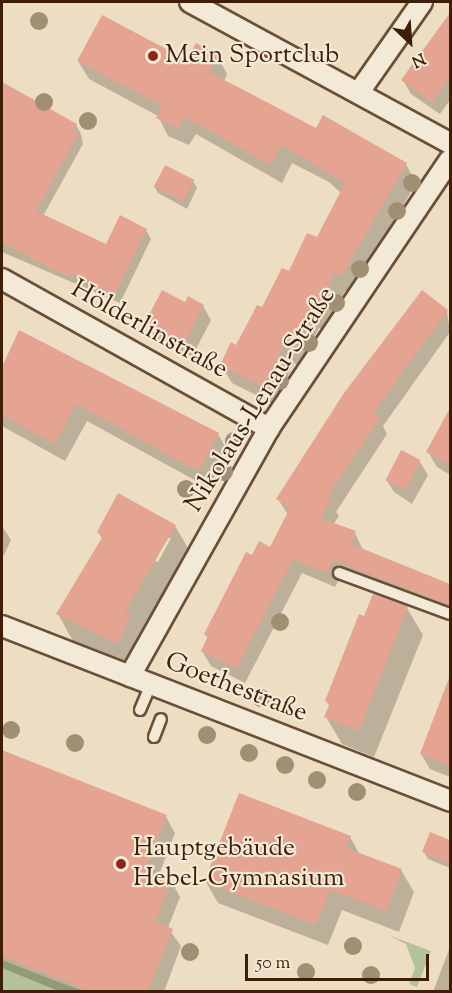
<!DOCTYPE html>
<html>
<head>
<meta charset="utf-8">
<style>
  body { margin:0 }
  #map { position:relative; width:452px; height:993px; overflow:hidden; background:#edddc2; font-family:"Sorts Mill Goudy",serif }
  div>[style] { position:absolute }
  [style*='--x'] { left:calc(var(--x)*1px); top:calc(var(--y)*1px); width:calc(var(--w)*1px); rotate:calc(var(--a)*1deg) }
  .green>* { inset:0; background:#b4c297 }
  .shadow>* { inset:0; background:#0003 }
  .building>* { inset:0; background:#e5a392; transform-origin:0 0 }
  .roads { filter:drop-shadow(2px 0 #6a4e36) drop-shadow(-2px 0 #6a4e36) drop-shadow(0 2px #6a4e36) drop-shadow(0 -2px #6a4e36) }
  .service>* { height:10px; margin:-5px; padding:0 5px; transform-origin:5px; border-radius:5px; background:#f3e9d7 }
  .minor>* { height:20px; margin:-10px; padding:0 10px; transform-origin:10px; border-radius:10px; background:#f3e9d7 }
  .trees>* { width:18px; height:18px; margin:-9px; border-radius:50%; background:#a08f73 }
  .dots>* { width:16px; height:16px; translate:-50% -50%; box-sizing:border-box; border:3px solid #f3e9d7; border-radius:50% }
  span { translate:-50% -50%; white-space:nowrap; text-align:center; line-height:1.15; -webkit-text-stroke:4.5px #f3e9d7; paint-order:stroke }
  .poi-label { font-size:26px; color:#3e1e07 }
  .left { translate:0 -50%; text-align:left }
  .street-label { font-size:26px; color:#3e1e07 }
  .frame { position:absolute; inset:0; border:3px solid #3e1e07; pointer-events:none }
  .north { position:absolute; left:380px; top:12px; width:60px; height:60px; -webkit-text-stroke:4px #f3e9d7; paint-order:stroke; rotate:155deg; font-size:16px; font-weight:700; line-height:24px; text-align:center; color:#3e1e07 }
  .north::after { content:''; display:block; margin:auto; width:21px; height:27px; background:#3e1e07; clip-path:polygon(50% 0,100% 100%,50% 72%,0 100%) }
  .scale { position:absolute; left:245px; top:954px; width:184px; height:27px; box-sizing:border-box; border:3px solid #3e1e07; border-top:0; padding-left:8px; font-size:18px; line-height:21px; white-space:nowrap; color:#3e1e07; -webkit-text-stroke:4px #f3e9d7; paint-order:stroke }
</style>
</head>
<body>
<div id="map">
  <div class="green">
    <div style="clip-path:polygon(388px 935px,431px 951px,417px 987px,409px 984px,415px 968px,406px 944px)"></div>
    <div style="clip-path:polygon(2px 960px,61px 983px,84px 991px,2px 991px)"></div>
  </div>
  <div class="shadow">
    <div style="clip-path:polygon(450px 15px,450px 100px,440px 114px,411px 94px,403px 80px)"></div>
    <div style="clip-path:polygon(217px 56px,227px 74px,224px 81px,316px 130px,406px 164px,416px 183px,352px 294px,345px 291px,325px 331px,319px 328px,299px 366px,294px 363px,274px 404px,232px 383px,221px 365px,317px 239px,341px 193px,329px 182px,292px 163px,282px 183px,196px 134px,189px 145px,168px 136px,158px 116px,89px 79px,78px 61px,187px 62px)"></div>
    <div style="clip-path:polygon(2px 84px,76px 125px,81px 134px,83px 144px,43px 216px,107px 246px,146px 230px,151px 239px,120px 303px,2px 252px)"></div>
    <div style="clip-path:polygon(165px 167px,193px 181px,197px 188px,187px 209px,158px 193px,154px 186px)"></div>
    <div style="clip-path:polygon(188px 298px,203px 306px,211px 320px,192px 357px,154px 337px,146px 323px,185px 304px)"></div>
    <div style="clip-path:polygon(447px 311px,450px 332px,383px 426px,387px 434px,336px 512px,339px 516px,333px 525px,355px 533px,363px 550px,450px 585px,450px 616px,342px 574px,335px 587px,302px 573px,245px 683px,211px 666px,202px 651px,208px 639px,205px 634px,252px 557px,271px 549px,288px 515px,278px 499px)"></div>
    <div style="clip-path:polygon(20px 332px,218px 434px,228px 452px,209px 488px,87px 421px,65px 461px,2px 426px,2px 370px)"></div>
    <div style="clip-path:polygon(450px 412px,450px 475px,437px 467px,428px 452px)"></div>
    <div style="clip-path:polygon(420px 462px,428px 475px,412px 504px,394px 492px,386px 479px)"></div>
    <div style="clip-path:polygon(2px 526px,11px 540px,2px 559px)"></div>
    <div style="clip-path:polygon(evenodd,175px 526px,191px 553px,134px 670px,73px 641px,58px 614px,103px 540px,98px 532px,175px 526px,167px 538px,171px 538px,158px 562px,155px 561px,167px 538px)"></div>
    <div style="clip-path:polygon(407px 608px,423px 635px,374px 757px,342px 744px,326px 717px,330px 707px,326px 701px,365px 618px)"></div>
    <div style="clip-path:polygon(450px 679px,450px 777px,430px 769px,421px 754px)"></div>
    <div style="clip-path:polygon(2px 751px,166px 817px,175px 833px,157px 880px,171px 881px,180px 897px,168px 928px,181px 946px,164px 992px,61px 992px,2px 968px)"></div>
    <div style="clip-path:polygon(430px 834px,450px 842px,450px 868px,428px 859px,424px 852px)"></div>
    <div style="clip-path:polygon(350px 837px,360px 855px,401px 870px,414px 892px,399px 932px,342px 910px,328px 945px,218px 903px,206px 882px)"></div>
    <div style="clip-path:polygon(450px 947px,450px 992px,433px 992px)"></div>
  </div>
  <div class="building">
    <div style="clip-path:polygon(450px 13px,450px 77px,432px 102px,401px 80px)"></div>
    <div style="clip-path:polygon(102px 15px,187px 60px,196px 43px,218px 55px,209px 72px,316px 128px,323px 115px,407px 163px,341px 277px,335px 273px,315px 313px,309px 310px,289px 349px,283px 346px,263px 387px,220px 365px,231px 342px,236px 345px,257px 305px,262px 307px,282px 268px,289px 271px,307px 233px,317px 237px,345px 183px,282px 145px,271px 165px,185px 117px,178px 128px,156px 118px,162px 106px,77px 61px)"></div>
    <div style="clip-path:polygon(2px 82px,77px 124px,74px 130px,79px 133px,36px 211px,106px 244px,120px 215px,147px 229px,114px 295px,68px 272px,66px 276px,2px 242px)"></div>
    <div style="left:165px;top:165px;width:33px;height:24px;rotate:27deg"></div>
    <div style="clip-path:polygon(162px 290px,185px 302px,188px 296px,204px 305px,184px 344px,145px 323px)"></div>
    <div style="clip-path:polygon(422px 290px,448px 310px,373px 413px,380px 418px,327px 497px,331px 500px,320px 518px,356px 531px,351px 544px,450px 584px,450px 605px,333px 560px,326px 573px,293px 559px,236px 669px,201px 651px,208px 636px,204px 634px,246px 552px,252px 555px,259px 541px,270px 547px,290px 508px,276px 499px,344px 393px)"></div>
    <div style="clip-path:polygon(19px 330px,219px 433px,198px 471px,76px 404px,55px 444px,2px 415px,2px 367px)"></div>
    <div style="clip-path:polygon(450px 408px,450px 465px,426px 452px)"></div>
    <div style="left:401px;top:450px;width:22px;height:34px;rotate:27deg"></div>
    <div style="clip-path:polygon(118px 493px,176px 525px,125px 612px,131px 615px,118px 644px,56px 614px,103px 536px,97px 532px)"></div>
    <div style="clip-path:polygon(373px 594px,408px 606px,359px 731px,324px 717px,330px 703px,325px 701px,359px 614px,364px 616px)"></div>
    <div style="clip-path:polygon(449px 678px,450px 678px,450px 766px,420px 754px)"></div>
    <div style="clip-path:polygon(2px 750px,167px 815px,142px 877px,172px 880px,155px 921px,173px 929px,148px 992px,92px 992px,2px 956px)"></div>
    <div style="clip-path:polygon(239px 793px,351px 836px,346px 848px,402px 869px,387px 911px,330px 890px,316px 925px,204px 882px)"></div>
    <div style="clip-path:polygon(430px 832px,450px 840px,450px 863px,422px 852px)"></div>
  </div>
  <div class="roads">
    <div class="service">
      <div style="--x:339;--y:573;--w:118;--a:20.3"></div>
      <div style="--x:140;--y:710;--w:28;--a:-67"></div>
      <div style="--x:154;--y:737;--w:19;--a:-69"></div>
    </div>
    <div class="minor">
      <div style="--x:190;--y:2;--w:296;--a:28.5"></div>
      <div style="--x:359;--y:92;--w:110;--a:-55"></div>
      <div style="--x:2;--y:279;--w:306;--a:29.2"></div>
      <div style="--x:2;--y:626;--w:481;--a:21.3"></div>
      <div style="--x:130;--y:676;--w:284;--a:-60.7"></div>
      <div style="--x:269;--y:428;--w:323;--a:-56"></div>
    </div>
  </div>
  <div class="trees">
    <div style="left:39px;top:21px"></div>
    <div style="left:44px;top:102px"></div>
    <div style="left:88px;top:121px"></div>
    <div style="left:412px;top:183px"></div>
    <div style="left:397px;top:211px"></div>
    <div style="left:360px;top:269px"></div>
    <div style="left:336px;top:303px"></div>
    <div style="left:309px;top:343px"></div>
    <div style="left:280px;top:381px"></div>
    <div style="left:234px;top:441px"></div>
    <div style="left:224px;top:472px"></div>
    <div style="left:186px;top:489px"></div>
    <div style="left:280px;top:622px"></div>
    <div style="left:261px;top:698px"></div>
    <div style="left:11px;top:730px"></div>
    <div style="left:207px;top:735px"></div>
    <div style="left:75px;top:743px"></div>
    <div style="left:249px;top:753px"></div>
    <div style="left:285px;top:765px"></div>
    <div style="left:317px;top:780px"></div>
    <div style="left:357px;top:792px"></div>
    <div style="left:353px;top:946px"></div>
    <div style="left:190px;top:952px"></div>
    <div style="left:306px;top:972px"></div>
    <div style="left:371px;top:975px"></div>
  </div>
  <div class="dots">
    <div style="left:153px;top:56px;background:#8f2418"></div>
    <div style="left:121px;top:864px;background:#8f2418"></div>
  </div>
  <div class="poi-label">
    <span class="left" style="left:165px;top:56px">Mein Sportclub</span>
    <span class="left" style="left:133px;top:864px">Hauptgebäude<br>Hebel-Gymnasium</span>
  </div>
  <div class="street-label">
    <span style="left:149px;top:330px;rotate:29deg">Hölderlinstraße</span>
    <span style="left:261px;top:400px;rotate:-58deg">Nikolaus-Lenau-Straße</span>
    <span style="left:236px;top:688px;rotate:21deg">Goethestraße</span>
  </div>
  <div class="frame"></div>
  <div class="north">N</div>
  <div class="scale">50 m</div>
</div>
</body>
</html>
